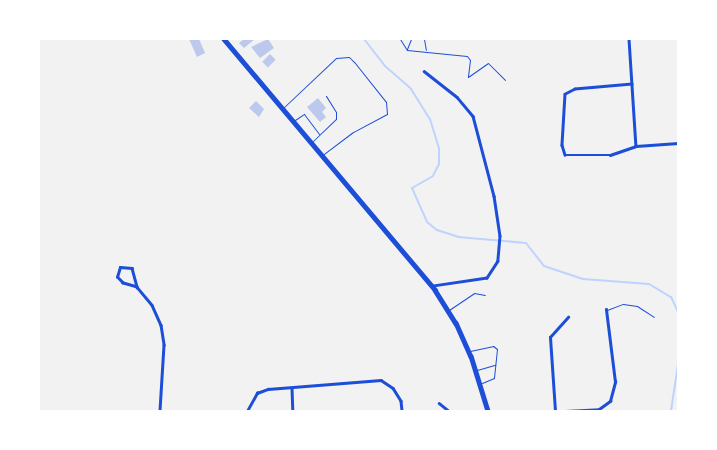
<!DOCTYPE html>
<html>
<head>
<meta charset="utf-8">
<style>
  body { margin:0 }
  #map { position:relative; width:717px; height:450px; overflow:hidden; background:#f2f2f2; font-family:Helvetica,sans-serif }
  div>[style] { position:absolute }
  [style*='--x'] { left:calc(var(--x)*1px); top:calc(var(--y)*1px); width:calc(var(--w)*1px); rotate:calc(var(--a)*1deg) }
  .stream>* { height:2px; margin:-1px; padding:0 1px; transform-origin:1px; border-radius:1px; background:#bfd3fe }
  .building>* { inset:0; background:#bdc9ec; transform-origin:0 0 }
  .service>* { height:1px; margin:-0.5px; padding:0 0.5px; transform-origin:0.5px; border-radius:0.5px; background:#1d4ed8 }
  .minor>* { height:2.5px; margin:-1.25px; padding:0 1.25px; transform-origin:1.25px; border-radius:1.25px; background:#1d4ed8 }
  .primary>* { height:4.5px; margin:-2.25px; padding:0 2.25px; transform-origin:2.25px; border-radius:2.25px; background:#1d4ed8 }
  span { translate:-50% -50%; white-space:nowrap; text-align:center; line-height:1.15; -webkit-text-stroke:5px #fff; paint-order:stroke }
  .frame { position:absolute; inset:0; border:40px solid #fff; pointer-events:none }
</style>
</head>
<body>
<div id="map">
  <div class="stream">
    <div style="--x:364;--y:39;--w:34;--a:52"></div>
    <div style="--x:385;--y:66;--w:35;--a:41"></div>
    <div style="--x:411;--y:89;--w:36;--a:58"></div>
    <div style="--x:430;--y:119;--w:31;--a:73"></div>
    <div style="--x:439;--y:149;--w:15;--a:90"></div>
    <div style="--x:439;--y:164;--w:13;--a:117"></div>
    <div style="--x:433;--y:176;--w:24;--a:150"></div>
    <div style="--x:412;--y:188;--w:37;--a:66"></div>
    <div style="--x:427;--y:222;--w:13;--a:39"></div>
    <div style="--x:437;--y:230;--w:22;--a:18"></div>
    <div style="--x:458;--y:237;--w:68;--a:5"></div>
    <div style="--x:526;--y:243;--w:29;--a:52"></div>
    <div style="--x:544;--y:266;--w:41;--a:18.4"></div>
    <div style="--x:583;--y:279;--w:66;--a:4.3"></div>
    <div style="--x:649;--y:284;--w:26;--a:31"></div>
    <div style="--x:671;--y:297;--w:17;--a:65"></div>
    <div style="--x:671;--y:411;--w:48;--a:-81.5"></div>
  </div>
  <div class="building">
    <div style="clip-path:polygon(189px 39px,199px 39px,205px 53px,197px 57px)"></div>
    <div style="clip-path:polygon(244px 39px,255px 39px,244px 48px,239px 43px)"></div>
    <div style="clip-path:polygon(268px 39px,274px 48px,260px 58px,251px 47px)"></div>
    <div style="left:270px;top:54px;width:8px;height:11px;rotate:45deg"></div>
    <div style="clip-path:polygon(318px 98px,326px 108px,322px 112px,326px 117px,320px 122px,307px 107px)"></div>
    <div style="clip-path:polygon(256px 101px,264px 109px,259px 117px,249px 108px)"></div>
  </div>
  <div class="service">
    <div style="--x:400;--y:39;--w:13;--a:58"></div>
    <div style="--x:407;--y:50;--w:60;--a:5.7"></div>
    <div style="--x:467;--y:56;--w:5;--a:53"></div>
    <div style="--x:470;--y:60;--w:17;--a:97"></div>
    <div style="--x:468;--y:77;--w:24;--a:-35"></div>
    <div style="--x:488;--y:63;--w:24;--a:45"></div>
    <div style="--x:424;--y:39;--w:11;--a:80"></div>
    <div style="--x:407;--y:49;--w:11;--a:-68"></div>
    <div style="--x:283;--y:108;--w:73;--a:-43.3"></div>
    <div style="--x:336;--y:58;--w:13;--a:-4"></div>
    <div style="--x:349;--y:57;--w:8;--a:45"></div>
    <div style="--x:355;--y:63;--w:50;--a:51.5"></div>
    <div style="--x:386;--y:102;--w:12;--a:85"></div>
    <div style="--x:387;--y:114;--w:38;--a:152"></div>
    <div style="--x:353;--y:132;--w:38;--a:143"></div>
    <div style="--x:295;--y:120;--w:11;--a:-34"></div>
    <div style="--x:304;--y:114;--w:25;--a:53"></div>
    <div style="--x:313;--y:141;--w:32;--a:-44"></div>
    <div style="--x:336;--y:119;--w:7;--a:-90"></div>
    <div style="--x:336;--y:112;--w:19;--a:-122"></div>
    <div style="--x:449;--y:310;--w:30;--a:-34"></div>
    <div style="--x:474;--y:293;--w:11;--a:10"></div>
    <div style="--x:607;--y:310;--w:17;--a:-21"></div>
    <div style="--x:623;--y:304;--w:14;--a:8"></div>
    <div style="--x:637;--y:306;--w:20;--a:33"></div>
    <div style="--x:470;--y:351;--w:24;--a:-12"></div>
    <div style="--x:493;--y:346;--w:5;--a:37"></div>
    <div style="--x:497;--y:349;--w:29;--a:96"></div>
    <div style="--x:494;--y:378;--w:13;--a:157"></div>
    <div style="--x:477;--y:370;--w:19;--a:-16"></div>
  </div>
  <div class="minor">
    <div style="--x:629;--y:39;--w:107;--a:86.3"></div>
    <div style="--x:424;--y:71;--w:42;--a:38.2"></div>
    <div style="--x:457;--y:97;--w:25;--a:50"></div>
    <div style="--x:473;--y:116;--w:83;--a:75.3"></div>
    <div style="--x:494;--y:196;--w:40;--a:81.5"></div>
    <div style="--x:500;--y:236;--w:25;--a:95"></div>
    <div style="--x:498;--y:261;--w:20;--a:123"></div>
    <div style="--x:487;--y:278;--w:55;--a:171.6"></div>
    <div style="--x:632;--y:84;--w:57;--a:175"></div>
    <div style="--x:575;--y:89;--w:11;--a:153"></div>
    <div style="--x:565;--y:94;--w:51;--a:93.4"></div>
    <div style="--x:562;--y:145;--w:10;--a:73"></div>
    <div style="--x:565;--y:155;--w:45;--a:0"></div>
    <div style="--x:610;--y:155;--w:28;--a:-19"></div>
    <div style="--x:636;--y:146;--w:42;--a:-4.1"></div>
    <div style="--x:137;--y:287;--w:15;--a:-164"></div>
    <div style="--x:123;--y:283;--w:8;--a:-135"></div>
    <div style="--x:117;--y:277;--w:10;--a:-73"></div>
    <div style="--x:120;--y:267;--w:12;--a:5"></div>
    <div style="--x:132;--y:268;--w:20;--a:75"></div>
    <div style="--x:137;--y:287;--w:23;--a:50"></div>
    <div style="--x:152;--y:305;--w:22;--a:66"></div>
    <div style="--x:161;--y:325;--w:20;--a:81"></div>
    <div style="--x:164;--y:345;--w:66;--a:93.5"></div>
    <div style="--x:292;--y:388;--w:23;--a:88"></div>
    <div style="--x:439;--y:403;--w:13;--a:39"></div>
    <div style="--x:247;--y:411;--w:21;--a:-61"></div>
    <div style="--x:257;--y:393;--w:12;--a:-20"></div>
    <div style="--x:268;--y:389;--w:113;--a:-4.6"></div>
    <div style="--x:381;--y:380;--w:14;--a:34"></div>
    <div style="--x:393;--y:388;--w:15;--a:58"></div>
    <div style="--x:401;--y:401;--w:10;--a:84"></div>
    <div style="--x:555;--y:411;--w:74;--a:-93.9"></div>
    <div style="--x:550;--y:337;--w:27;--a:-48"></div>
    <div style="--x:565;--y:411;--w:34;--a:-3"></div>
    <div style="--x:599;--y:409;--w:14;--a:-36"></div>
    <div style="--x:610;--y:401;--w:20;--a:-75"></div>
    <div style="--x:615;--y:382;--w:73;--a:-97.1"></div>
  </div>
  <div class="primary">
    <div style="--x:224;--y:39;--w:328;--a:49.9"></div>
    <div style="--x:435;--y:290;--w:39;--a:58"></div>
    <div style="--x:456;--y:323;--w:36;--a:66"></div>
    <div style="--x:471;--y:356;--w:58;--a:72.8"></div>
  </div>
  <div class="frame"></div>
</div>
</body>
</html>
